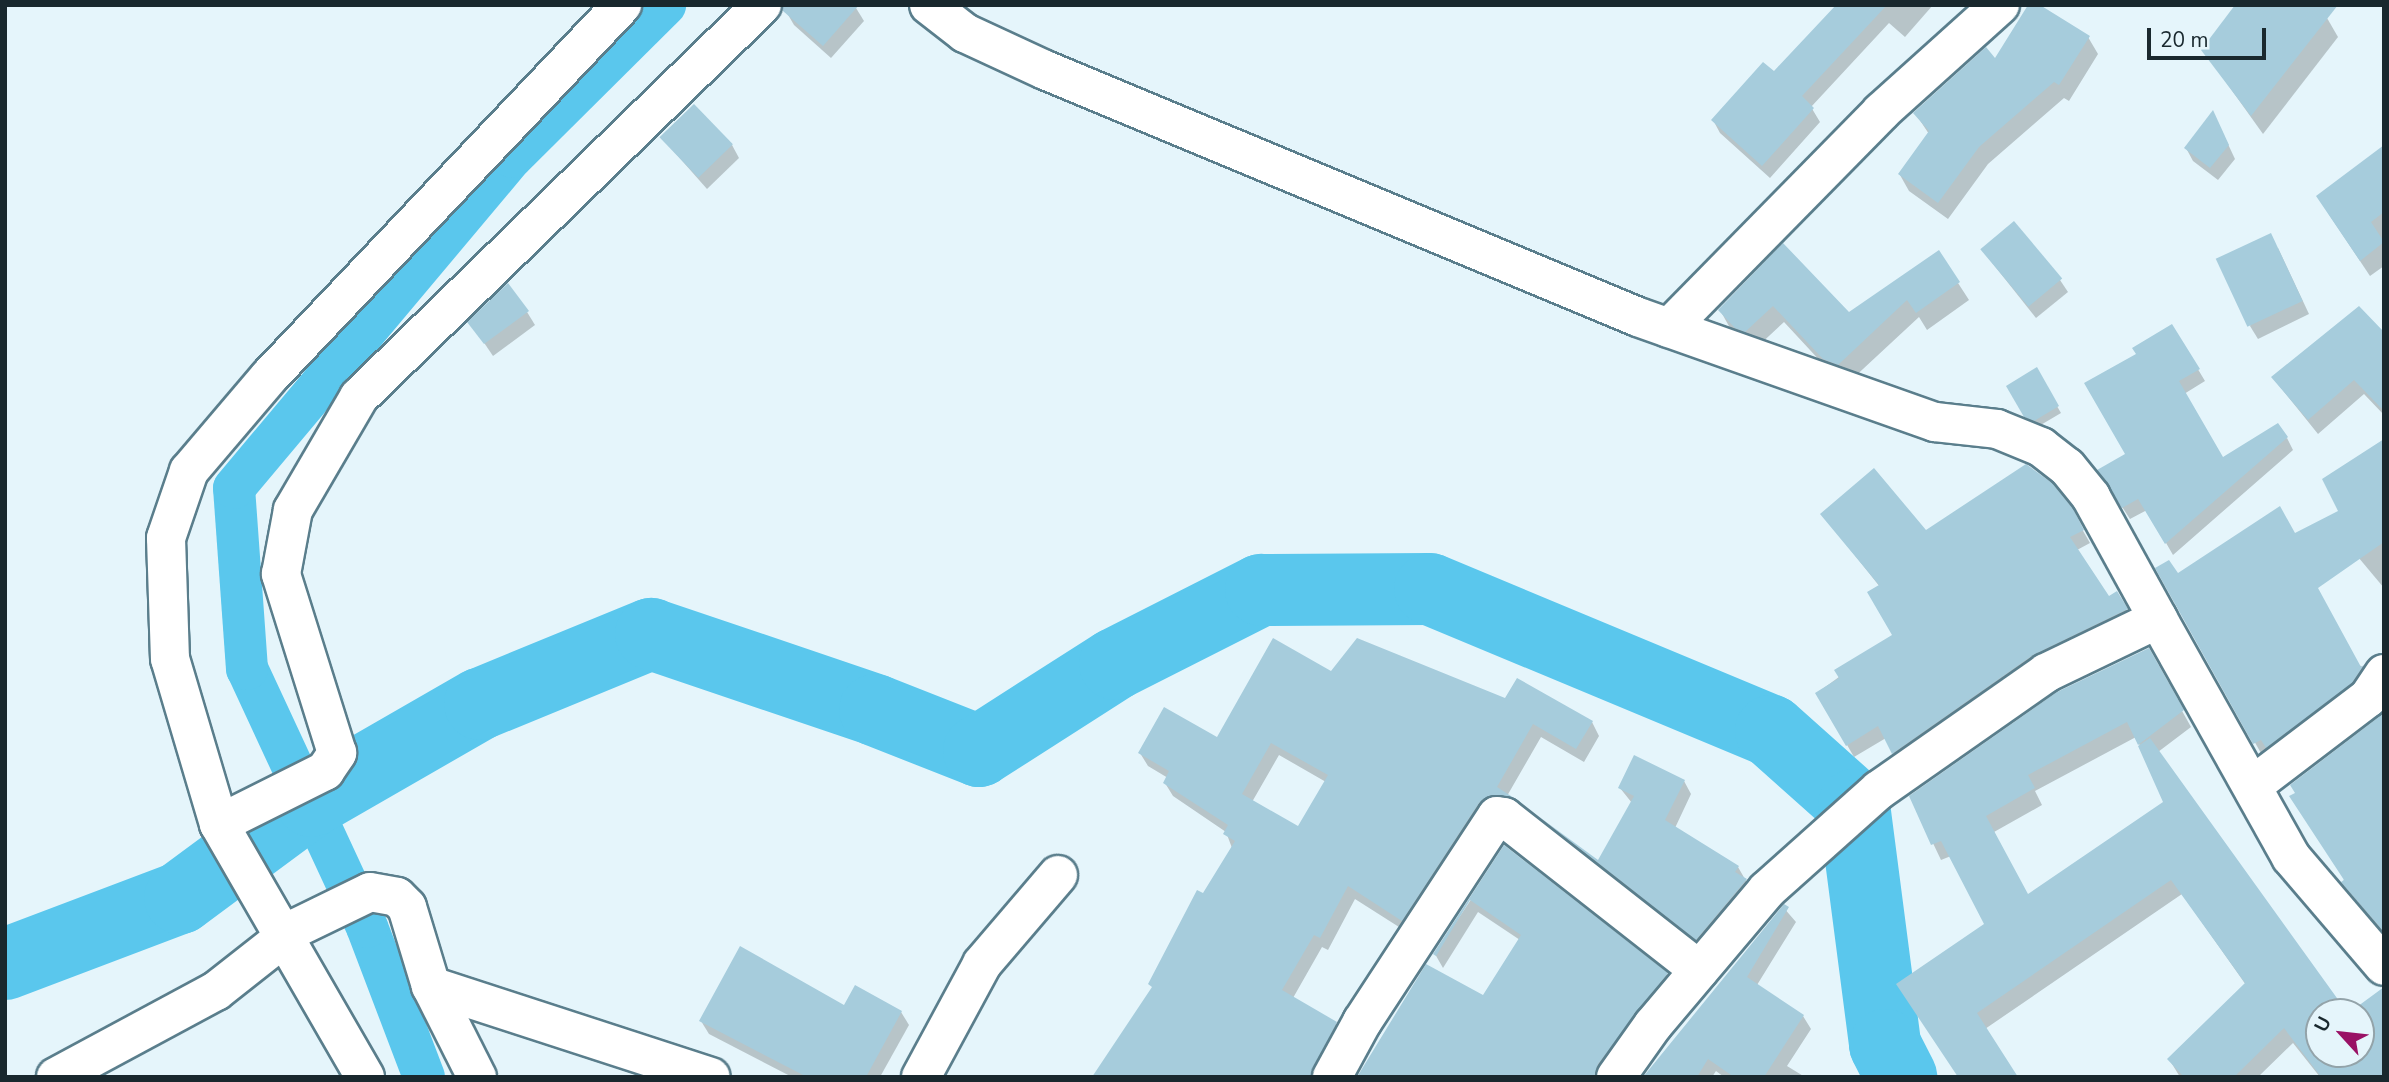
<!DOCTYPE html>
<html>
<head>
<meta charset="utf-8">
<style>
  body { margin:0 }
  #map { position:relative; width:2389px; height:1082px; overflow:hidden; background:#e5f5fb; font-family:"Nunito Sans",sans-serif }
  div>[style] { position:absolute }
  [style*='--x'] { left:calc(var(--x)*1px); top:calc(var(--y)*1px); width:calc(var(--w)*1px); rotate:calc(var(--a)*1deg) }
  .shadow>* { inset:0; background:#0003 }
  .canal>* { height:42px; margin:-21px; padding:0 21px; transform-origin:21px; border-radius:21px; background:#5ac7ed }
  .river>* { height:72px; margin:-36px; padding:0 36px; transform-origin:36px; border-radius:36px; background:#5ac7ed }
  .building>* { inset:0; background:#a6ccdc; transform-origin:0 0 }
  .roads { filter:drop-shadow(2px 0 #5a7e8c) drop-shadow(-2px 0 #5a7e8c) drop-shadow(0 2px #5a7e8c) drop-shadow(0 -2px #5a7e8c) }
  .minor>* { height:38px; margin:-19px; padding:0 19px; transform-origin:19px; border-radius:19px; background:#fff }
  span { translate:-50% -50%; white-space:nowrap; text-align:center; line-height:1.15; -webkit-text-stroke:6px #e5f5fb; paint-order:stroke }
  .frame { position:absolute; inset:0; border:7px solid #19282e; pointer-events:none }
  .north { position:absolute; left:2305px; top:998px; width:70px; height:70px; box-sizing:border-box; background:#e5f5fb; border:2px solid #93a3a9; border-radius:50%; rotate:297deg; font-size:19px; font-weight:700; line-height:28px; text-align:center; color:#19282e }
  .north::after { content:''; display:block; margin:auto; width:24px; height:32px; background:#991165; clip-path:polygon(50% 0,100% 100%,50% 72%,0 100%) }
  .scale { position:absolute; left:2147px; top:28px; width:119px; height:32px; box-sizing:border-box; border:4px solid #19282e; border-top:0; padding-left:9px; font-size:21px; line-height:24px; white-space:nowrap; color:#19282e; -webkit-text-stroke:5px #e5f5fb; paint-order:stroke }
</style>
</head>
<body>
<div id="map">
  <div class="shadow">
    <div style="clip-path:polygon(1839px 5px,1933px 5px,1905px 37px,1889px 23px,1811px 107px,1820px 122px,1770px 178px,1720px 133px,1713px 120px,1774px 74px)"></div>
    <div style="clip-path:polygon(856px 8px,864px 21px,831px 58px,794px 25px,787px 13px)"></div>
    <div style="clip-path:polygon(2327px 18px,2338px 37px,2263px 134px,2203px 50px)"></div>
    <div style="clip-path:polygon(2088px 37px,2098px 54px,2069px 101px,2064px 98px,1988px 164px,1948px 219px,1909px 191px,1900px 175px,1929px 134px,1915px 113px)"></div>
    <div style="clip-path:polygon(2219px 125px,2235px 159px,2218px 180px,2193px 161px,2186px 148px)"></div>
    <div style="clip-path:polygon(662px 138px,732px 145px,739px 158px,707px 189px)"></div>
    <div style="clip-path:polygon(2384px 147px,2384px 266px,2370px 276px,2328px 213px)"></div>
    <div style="clip-path:polygon(1783px 245px,1849px 314px,1958px 283px,1969px 300px,1927px 330px,1919px 317px,1849px 382px,1835px 377px,1784px 322px,1755px 349px,1730px 328px,1720px 310px)"></div>
    <div style="clip-path:polygon(2278px 248px,2309px 314px,2258px 339px,2250px 326px)"></div>
    <div style="clip-path:polygon(1982px 250px,2060px 280px,2068px 292px,2036px 318px)"></div>
    <div style="clip-path:polygon(527px 312px,535px 325px,493px 356px,470px 322px)"></div>
    <div style="clip-path:polygon(2172px 326px,2205px 381px,2184px 394px,2222px 459px,2287px 438px,2293px 450px,2173px 555px,2147px 510px,2130px 519px,2106px 482px,2127px 455px,2138px 355px)"></div>
    <div style="clip-path:polygon(2384px 335px,2384px 415px,2364px 394px,2318px 434px,2273px 378px)"></div>
    <div style="clip-path:polygon(2036px 370px,2061px 413px,2039px 426px,2030px 422px,2009px 386px)"></div>
    <div style="clip-path:polygon(2384px 441px,2384px 588px,2338px 533px,2340px 512px)"></div>
    <div style="clip-path:polygon(2071px 510px,2090px 543px,2077px 550px,2109px 598px,2117px 593px,2133px 622px,1900px 766px,1886px 738px,1854px 757px,1817px 693px,1895px 636px,1880px 587px,1823px 515px,1926px 533px)"></div>
    <div style="clip-path:polygon(2157px 569px,2363px 667px,2370px 679px,2262px 755px)"></div>
    <div style="clip-path:polygon(evenodd,2148px 650px,2191px 727px,2158px 752px,2345px 1012px,2319px 1012px,2319px 1054px,2361px 1054px,2361px 1012px,2353px 1012px,2383px 989px,2384px 1077px,2320px 1077px,2293px 1043px,2258px 1077px,2180px 1077px,2169px 1059px,2246px 985px,2182px 894px,1985px 1029px,1959px 1077px,1986px 925px,1951px 856px,1941px 860px,1911px 797px,2148px 650px,2136px 737px,2165px 803px,2028px 897px,1994px 832px,2042px 805px,2035px 791px,2136px 737px)"></div>
    <div style="clip-path:polygon(evenodd,1331px 673px,1506px 700px,1592px 722px,1599px 736px,1584px 762px,1541px 737px,1507px 796px,1520px 811px,1410px 934px,1355px 899px,1328px 950px,1322px 947px,1293px 998px,1336px 1024px,1343px 1037px,1324px 1077px,1267px 1077px,1150px 984px,1232px 848px,1226px 832px,1173px 796px,1165px 783px,1168px 778px,1148px 766px,1140px 753px,1218px 739px,1331px 673px,1279px 755px,1326px 782px,1299px 829px,1252px 802px,1279px 755px)"></div>
    <div style="clip-path:polygon(2384px 714px,2384px 935px,2343px 883px)"></div>
    <div style="clip-path:polygon(1684px 781px,1691px 794px,1675px 828px,1738px 867px,1753px 893px,1704px 952px,1543px 822px,1599px 863px,1632px 803px,1620px 788px)"></div>
    <div style="clip-path:polygon(1505px 848px,1667px 975px,1674px 988px,1606px 1077px,1360px 1077px,1484px 998px,1520px 940px,1478px 912px,1443px 968px,1435px 954px)"></div>
    <div style="clip-path:polygon(1783px 907px,1796px 922px,1757px 985px,1803px 1016px,1811px 1029px,1787px 1066px,1805px 1077px,1724px 1077px,1716px 1071px,1712px 1077px,1645px 1077px)"></div>
    <div style="clip-path:polygon(845px 1008px,901px 1012px,909px 1025px,880px 1077px,792px 1077px,709px 1034px,701px 1021px)"></div>
  </div>
  <div class="canal">
    <div style="--x:424;--y:1077;--w:160;--a:-110.8"></div>
    <div style="--x:367;--y:927;--w:285;--a:-114.9"></div>
    <div style="--x:247;--y:669;--w:181;--a:-94.1"></div>
    <div style="--x:234;--y:488;--w:432;--a:-50"></div>
    <div style="--x:512;--y:157;--w:216;--a:-44.8"></div>
  </div>
  <div class="river">
    <div style="--x:5;--y:964;--w:187;--a:-20.7"></div>
    <div style="--x:180;--y:898;--w:163;--a:-36.5"></div>
    <div style="--x:311;--y:801;--w:195;--a:-29.9"></div>
    <div style="--x:480;--y:704;--w:185;--a:-22.3"></div>
    <div style="--x:651;--y:634;--w:237;--a:18.7"></div>
    <div style="--x:875;--y:710;--w:112;--a:21.5"></div>
    <div style="--x:979;--y:751;--w:161;--a:-32.6"></div>
    <div style="--x:1115;--y:664;--w:164;--a:-26.9"></div>
    <div style="--x:1261;--y:590;--w:169;--a:-0.3"></div>
    <div style="--x:1430;--y:589;--w:369;--a:22.6"></div>
    <div style="--x:1771;--y:731;--w:111;--a:41.7"></div>
    <div style="--x:1854;--y:805;--w:242;--a:82.6"></div>
    <div style="--x:1885;--y:1045;--w:36;--a:63"></div>
  </div>
  <div class="building">
    <div style="clip-path:polygon(783px 5px,859px 5px,823px 46px,783px 11px)"></div>
    <div style="clip-path:polygon(1836px 5px,1887px 5px,1802px 96px,1814px 108px,1762px 166px,1711px 120px,1763px 62px,1774px 71px)"></div>
    <div style="clip-path:polygon(2028px 5px,2040px 5px,2090px 36px,2059px 85px,2054px 82px,1979px 147px,1938px 203px,1898px 174px,1929px 131px,1913px 113px,1986px 47px,1995px 58px)"></div>
    <div style="clip-path:polygon(2235px 5px,2338px 5px,2251px 116px,2201px 50px)"></div>
    <div style="left:694px;top:104px;width:56px;height:48px;rotate:46deg"></div>
    <div style="clip-path:polygon(2213px 110px,2229px 145px,2210px 168px,2184px 148px)"></div>
    <div style="clip-path:polygon(2384px 145px,2384px 212px,2371px 222px,2384px 242px,2360px 261px,2316px 196px)"></div>
    <div style="left:2014px;top:221px;width:75px;height:44px;rotate:50deg"></div>
    <div style="left:2271px;top:233px;width:75px;height:61px;rotate:65deg"></div>
    <div style="clip-path:polygon(1783px 243px,1849px 312px,1939px 250px,1960px 282px,1916px 313px,1907px 300px,1838px 365px,1823px 359px,1773px 306px,1745px 332px,1735px 328px,1718px 310px)"></div>
    <div style="clip-path:polygon(508px 283px,529px 311px,484px 344px,467px 322px)"></div>
    <div style="clip-path:polygon(2359px 306px,2384px 332px,2384px 411px,2354px 380px,2308px 420px,2271px 377px)"></div>
    <div style="clip-path:polygon(2172px 324px,2200px 369px,2179px 381px,2223px 457px,2278px 423px,2288px 437px,2165px 544px,2138px 499px,2122px 508px,2097px 470px,2125px 454px,2084px 383px,2136px 354px,2132px 348px)"></div>
    <div style="clip-path:polygon(2037px 367px,2059px 406px,2034px 421px,2024px 417px,2006px 386px)"></div>
    <div style="clip-path:polygon(2384px 439px,2384px 542px,2318px 588px,2361px 667px,2364px 665px,2352px 683px,2266px 748px,2261px 740px,2253px 744px,2155px 568px,2169px 560px,2178px 573px,2280px 506px,2295px 533px,2338px 511px,2322px 479px)"></div>
    <div style="clip-path:polygon(2026px 464px,2052px 483px,2073px 509px,2084px 530px,2070px 537px,2109px 596px,2117px 591px,2128px 609px,2033px 655px,1892px 754px,1878px 726px,1846px 746px,1815px 693px,1839px 678px,1834px 670px,1892px 635px,1867px 592px,1879px 585px,1820px 514px,1874px 468px,1926px 530px)"></div>
    <div style="clip-path:polygon(evenodd,1273px 638px,1331px 671px,1357px 638px,1505px 698px,1517px 678px,1593px 721px,1576px 749px,1533px 724px,1497px 787px,1514px 798px,1489px 796px,1479px 803px,1402px 921px,1348px 886px,1320px 938px,1314px 935px,1282px 990px,1337px 1022px,1310px 1077px,1092px 1077px,1152px 987px,1148px 984px,1197px 890px,1203px 893px,1235px 841px,1223px 834px,1228px 825px,1163px 783px,1169px 771px,1138px 753px,1164px 707px,1217px 737px,1273px 638px,1271px 743px,1328px 775px,1298px 826px,1242px 794px,1271px 743px)"></div>
    <div style="clip-path:polygon(2149px 648px,2184px 710px,2138px 745px,2127px 722px,2028px 775px,2035px 788px,1986px 816px,2028px 894px,2163px 802px,2138px 746px,2150px 738px,2347px 1012px,2319px 1012px,2319px 1054px,2361px 1054px,2361px 1012px,2350px 1012px,2384px 987px,2384px 1077px,2321px 1077px,2284px 1028px,2234px 1077px,2184px 1077px,2167px 1059px,2245px 983px,2171px 880px,1977px 1013px,2018px 1077px,1958px 1077px,1896px 984px,1984px 924px,1941px 841px,1931px 845px,1909px 796px,2057px 692px)"></div>
    <div style="clip-path:polygon(2384px 713px,2384px 932px,2341px 882px,2344px 880px,2289px 796px,2295px 793px,2290px 785px)"></div>
    <div style="clip-path:polygon(1634px 755px,1685px 780px,1665px 820px,1739px 866px,1735px 872px,1747px 879px,1696px 940px,1538px 816px,1598px 860px,1634px 796px,1618px 788px)"></div>
    <div style="clip-path:polygon(1504px 845px,1668px 973px,1598px 1064px,1594px 1077px,1357px 1077px,1426px 964px,1483px 995px,1521px 935px,1470px 900px,1436px 956px,1433px 954px)"></div>
    <div style="clip-path:polygon(1784px 904px,1789px 907px,1747px 977px,1804px 1015px,1764px 1077px,1734px 1077px,1708px 1059px,1697px 1077px,1643px 1077px)"></div>
    <div style="clip-path:polygon(740px 946px,844px 1005px,855px 985px,902px 1011px,866px 1077px,807px 1077px,699px 1021px)"></div>
  </div>
  <div class="roads">
    <div class="minor">
      <div style="--x:929;--y:5;--w:46;--a:37.9"></div>
      <div style="--x:965;--y:33;--w:88;--a:24.8"></div>
      <div style="--x:1045;--y:70;--w:642;--a:22.61"></div>
      <div style="--x:1638;--y:317;--w:315;--a:19.5"></div>
      <div style="--x:1935;--y:422;--w:62;--a:6.4"></div>
      <div style="--x:1997;--y:429;--w:48;--a:22.2"></div>
      <div style="--x:2041;--y:447;--w:33;--a:38"></div>
      <div style="--x:2067;--y:467;--w:38;--a:51"></div>
      <div style="--x:2091;--y:497;--w:139;--a:61.2"></div>
      <div style="--x:1669;--y:328;--w:303;--a:-45.5"></div>
      <div style="--x:1881;--y:112;--w:160;--a:-42"></div>
      <div style="--x:2252;--y:786;--w:146;--a:-37.2"></div>
      <div style="--x:2368;--y:698;--w:29;--a:-56"></div>
      <div style="--x:219;--y:824;--w:119;--a:-26.6"></div>
      <div style="--x:325;--y:771;--w:22;--a:-56"></div>
      <div style="--x:337;--y:753;--w:188;--a:-107.4"></div>
      <div style="--x:281;--y:574;--w:65;--a:-79.4"></div>
      <div style="--x:293;--y:510;--w:131;--a:-59.7"></div>
      <div style="--x:359;--y:397;--w:562;--a:-44.21"></div>
      <div style="--x:431;--y:986;--w:102;--a:63.2"></div>
      <div style="--x:56;--y:1077;--w:182;--a:-28.3"></div>
      <div style="--x:216;--y:991;--w:102;--a:-38.2"></div>
      <div style="--x:296;--y:928;--w:82;--a:-25.9"></div>
      <div style="--x:370;--y:892;--w:27;--a:10"></div>
      <div style="--x:397;--y:897;--w:14;--a:45"></div>
      <div style="--x:407;--y:907;--w:83;--a:73.1"></div>
      <div style="--x:431;--y:986;--w:294;--a:18"></div>
      <div style="--x:365;--y:1077;--w:292;--a:-120"></div>
      <div style="--x:219;--y:824;--w:172;--a:-106.5"></div>
      <div style="--x:170;--y:659;--w:121;--a:-91.9"></div>
      <div style="--x:166;--y:538;--w:71;--a:-71.1"></div>
      <div style="--x:189;--y:471;--w:123;--a:-49.6"></div>
      <div style="--x:269;--y:377;--w:513;--a:-46.5"></div>
      <div style="--x:921;--y:1077;--w:128;--a:-61.6"></div>
      <div style="--x:982;--y:964;--w:117;--a:-49.5"></div>
      <div style="--x:1332;--y:1077;--w:63;--a:-61.4"></div>
      <div style="--x:1362;--y:1022;--w:246;--a:-56.8"></div>
      <div style="--x:1497;--y:816;--w:7;--a:8"></div>
      <div style="--x:1504;--y:817;--w:248;--a:38.1"></div>
      <div style="--x:1616;--y:1077;--w:64;--a:-54.6"></div>
      <div style="--x:1653;--y:1025;--w:177;--a:-49.8"></div>
      <div style="--x:1767;--y:890;--w:150;--a:-41.8"></div>
      <div style="--x:1879;--y:790;--w:204;--a:-35"></div>
      <div style="--x:2046;--y:673;--w:124;--a:-25.7"></div>
      <div style="--x:2158;--y:619;--w:273;--a:60.8"></div>
      <div style="--x:2291;--y:857;--w:143;--a:49.5"></div>
    </div>
  </div>
  <div class="frame"></div>
  <div class="north">U</div>
  <div class="scale">20 m</div>
</div>
</body>
</html>
